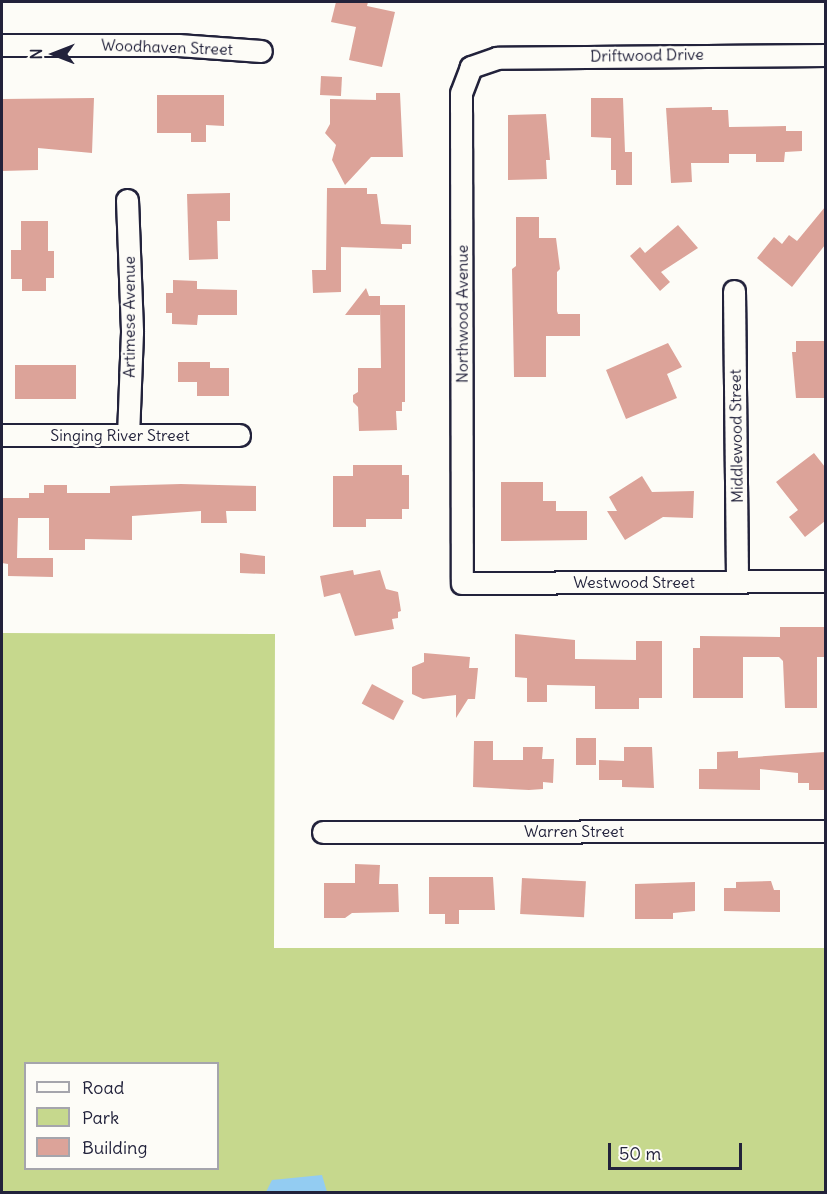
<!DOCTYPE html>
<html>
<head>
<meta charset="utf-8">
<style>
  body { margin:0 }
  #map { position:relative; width:827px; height:1194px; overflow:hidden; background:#fdfcf7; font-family:Delius,sans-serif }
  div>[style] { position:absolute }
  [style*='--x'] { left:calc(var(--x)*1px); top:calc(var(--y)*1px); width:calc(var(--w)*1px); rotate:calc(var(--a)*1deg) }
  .green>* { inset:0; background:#c6d88d }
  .water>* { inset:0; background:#93ccf2 }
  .building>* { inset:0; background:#dca399; transform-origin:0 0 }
  .roads { filter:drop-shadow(2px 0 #22223b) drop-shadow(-2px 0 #22223b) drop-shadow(0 2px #22223b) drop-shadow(0 -2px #22223b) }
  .minor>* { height:21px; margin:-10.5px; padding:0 10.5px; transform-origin:10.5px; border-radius:10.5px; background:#fdfcf7 }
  span { translate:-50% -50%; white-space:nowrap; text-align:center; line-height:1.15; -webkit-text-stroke:4.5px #fdfcf7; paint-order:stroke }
  .street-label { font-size:16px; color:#22223b }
  .frame { position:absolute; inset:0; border:3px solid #22223b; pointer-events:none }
  .legend { position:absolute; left:24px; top:1062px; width:195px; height:108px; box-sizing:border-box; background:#fdfcf7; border:2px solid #a5a5ac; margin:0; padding:8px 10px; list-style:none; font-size:18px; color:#22223b }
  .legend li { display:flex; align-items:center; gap:12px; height:30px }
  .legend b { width:30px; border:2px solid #a5a5ac }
  .north { position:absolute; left:24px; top:24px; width:60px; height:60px; -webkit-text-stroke:4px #fdfcf7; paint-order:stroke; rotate:270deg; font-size:16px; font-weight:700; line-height:24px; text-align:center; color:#22223b }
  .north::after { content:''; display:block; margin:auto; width:21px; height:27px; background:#22223b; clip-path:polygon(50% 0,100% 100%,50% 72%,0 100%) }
  .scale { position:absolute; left:608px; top:1143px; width:134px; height:27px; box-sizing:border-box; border:3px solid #22223b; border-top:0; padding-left:8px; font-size:18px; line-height:21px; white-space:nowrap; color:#22223b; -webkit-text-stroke:4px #fdfcf7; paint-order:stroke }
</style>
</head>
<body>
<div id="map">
  <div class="green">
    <div style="clip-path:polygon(evenodd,2px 633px,275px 634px,274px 948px,825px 948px,825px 1192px,2px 1192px,2px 633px,26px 1064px,218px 1064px,218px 1168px,26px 1168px,26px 1064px)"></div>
  </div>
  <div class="water">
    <div style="clip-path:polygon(322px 1175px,327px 1192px,266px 1192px,272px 1180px)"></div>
  </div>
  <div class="building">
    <div style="clip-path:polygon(336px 2px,368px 2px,367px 6px,395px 12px,382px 67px,349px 60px,356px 27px,331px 22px)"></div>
    <div style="left:321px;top:76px;width:21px;height:19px;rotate:3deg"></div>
    <div style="clip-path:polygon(376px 93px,400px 93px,403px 157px,371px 157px,345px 185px,332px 160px,336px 145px,325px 133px,330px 124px,330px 99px,376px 100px)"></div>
    <div style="clip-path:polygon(157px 95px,224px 95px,224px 126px,206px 125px,206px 142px,191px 142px,191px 133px,157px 133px)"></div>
    <div style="clip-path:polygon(94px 98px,92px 153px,38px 148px,38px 170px,2px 171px,2px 99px)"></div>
    <div style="clip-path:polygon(591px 98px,623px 98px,625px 152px,632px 152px,632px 185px,616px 185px,616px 170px,611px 170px,611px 138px,591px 137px)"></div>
    <div style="clip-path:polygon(712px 107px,712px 110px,728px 110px,729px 127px,786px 126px,786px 131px,802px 131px,802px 151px,785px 152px,784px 162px,756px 162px,756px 154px,729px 154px,729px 163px,691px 163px,692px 182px,671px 183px,666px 108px)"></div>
    <div style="clip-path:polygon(546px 114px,550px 160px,546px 160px,547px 179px,508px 180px,508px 115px)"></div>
    <div style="clip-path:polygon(327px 188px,367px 188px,367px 194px,377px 194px,381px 224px,411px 225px,411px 244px,402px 244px,402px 249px,341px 247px,341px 292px,313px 293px,312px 270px,326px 270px)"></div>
    <div style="clip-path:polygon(230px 193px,230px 221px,217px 221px,218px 259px,189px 260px,187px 194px)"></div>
    <div style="clip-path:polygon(825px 207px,825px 245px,792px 287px,757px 258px,774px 237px,782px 244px,789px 235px,797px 241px)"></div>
    <div style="clip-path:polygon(516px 217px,539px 217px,539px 238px,556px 238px,560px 269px,557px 272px,557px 311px,558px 314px,580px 314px,580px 336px,546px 336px,546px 377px,514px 377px,512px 269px,516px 266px)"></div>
    <div style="clip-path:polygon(21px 221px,48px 221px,48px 251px,54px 251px,54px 278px,46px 278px,46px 291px,22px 291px,22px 279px,11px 279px,11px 250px,21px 250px)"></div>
    <div style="clip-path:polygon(678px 225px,698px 248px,661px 272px,670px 282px,660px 291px,630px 256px,640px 247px,645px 253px)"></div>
    <div style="clip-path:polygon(173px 280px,197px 281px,197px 289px,237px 290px,237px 315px,198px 315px,197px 325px,172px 324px,172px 313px,166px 313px,166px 293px,173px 293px)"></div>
    <div style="clip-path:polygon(366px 288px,369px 296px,380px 296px,380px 315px,345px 315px)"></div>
    <div style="clip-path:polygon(380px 305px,405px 305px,405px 402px,402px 402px,402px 411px,396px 411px,397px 430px,359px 431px,358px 407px,353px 402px,353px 395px,358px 392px,358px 368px,381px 368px)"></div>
    <div style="clip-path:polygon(796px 341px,825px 341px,825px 398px,796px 398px,792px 352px,796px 352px)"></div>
    <div style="clip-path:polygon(668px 343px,682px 367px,667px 374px,677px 398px,626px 419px,606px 370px)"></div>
    <div style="clip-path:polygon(178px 362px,210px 362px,210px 368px,229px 368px,229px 396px,197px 396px,197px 382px,178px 382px)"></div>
    <div style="left:15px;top:365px;width:61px;height:34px"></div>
    <div style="clip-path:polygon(814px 453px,825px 467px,825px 521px,805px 537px,789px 517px,798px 510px,776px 482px)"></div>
    <div style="clip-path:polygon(353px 465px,402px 465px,402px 475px,409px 475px,409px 509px,402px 509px,402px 519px,366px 519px,366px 527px,333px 527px,333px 476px,353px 476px)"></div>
    <div style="clip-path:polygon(642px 476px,652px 492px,694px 491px,693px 518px,663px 517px,625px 540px,607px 511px,617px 511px,609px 497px)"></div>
    <div style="clip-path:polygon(501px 482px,543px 482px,543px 501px,556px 501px,556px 511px,587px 511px,587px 540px,501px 541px)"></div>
    <div style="clip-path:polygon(181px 484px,256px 486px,256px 511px,226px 511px,227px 523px,201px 523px,201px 511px,132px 516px,132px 540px,85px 539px,85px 550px,49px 550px,49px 518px,18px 518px,17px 558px,53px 558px,53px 577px,8px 576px,8px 564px,2px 563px,2px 498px,29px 498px,29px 493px,44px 493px,44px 485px,67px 485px,67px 493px,110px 493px,110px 486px)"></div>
    <div style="clip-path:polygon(240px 553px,265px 556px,265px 574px,240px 573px)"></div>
    <div style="clip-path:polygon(353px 570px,354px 575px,380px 570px,386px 589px,398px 592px,401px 611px,398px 612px,398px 618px,392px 619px,394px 629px,355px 636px,340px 593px,324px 597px,320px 576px)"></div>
    <div style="clip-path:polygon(780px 627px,825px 627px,825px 657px,817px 657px,817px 708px,785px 708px,783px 661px,779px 657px,743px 657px,743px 698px,693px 698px,693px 648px,700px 648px,700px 636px,780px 637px)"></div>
    <div style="clip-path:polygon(515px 634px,575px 640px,575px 659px,636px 660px,636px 641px,662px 641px,662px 698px,639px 698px,639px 709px,595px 709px,595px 686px,547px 685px,547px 702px,527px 702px,527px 678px,515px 677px)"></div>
    <div style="clip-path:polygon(424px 653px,470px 657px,469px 668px,478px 668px,475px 699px,468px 699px,456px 718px,456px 695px,423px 699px,412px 694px,412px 667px,424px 662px)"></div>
    <div style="left:372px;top:684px;width:36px;height:22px;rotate:28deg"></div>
    <div style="left:576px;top:738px;width:20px;height:27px"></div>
    <div style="clip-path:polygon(474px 741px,493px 741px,493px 760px,523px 760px,523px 747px,543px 747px,542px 759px,554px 759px,553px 783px,543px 782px,543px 789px,529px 790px,473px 787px)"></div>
    <div style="clip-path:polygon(624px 747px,652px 747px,654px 788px,622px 787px,622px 780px,599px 780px,599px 760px,624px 761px)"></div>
    <div style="clip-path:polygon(738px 751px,738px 758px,825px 752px,825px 790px,809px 790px,809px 783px,798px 783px,798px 773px,760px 769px,760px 790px,699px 789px,699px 769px,717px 769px,717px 752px)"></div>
    <div style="clip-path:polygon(355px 864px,380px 865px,379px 884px,398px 884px,399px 912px,352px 913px,345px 918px,324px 918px,324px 883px,355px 883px)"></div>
    <div style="clip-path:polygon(429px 877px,493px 877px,495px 910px,459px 910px,459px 924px,445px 924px,445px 914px,429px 914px)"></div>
    <div style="left:522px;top:878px;width:64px;height:36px;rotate:3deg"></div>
    <div style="clip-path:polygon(771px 881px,774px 890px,780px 890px,780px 912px,724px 911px,724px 888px,736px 888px,736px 882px)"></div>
    <div style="clip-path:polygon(695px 882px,695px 911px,673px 913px,673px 919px,635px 919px,635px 884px)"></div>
  </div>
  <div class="roads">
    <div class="minor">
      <div style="--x:2;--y:45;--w:176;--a:0"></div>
      <div style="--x:178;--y:45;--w:83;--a:4.1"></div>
      <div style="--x:826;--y:55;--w:329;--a:179.5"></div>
      <div style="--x:497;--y:58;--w:28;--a:161"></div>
      <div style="--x:471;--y:67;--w:28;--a:111"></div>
      <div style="--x:461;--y:93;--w:490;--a:89.9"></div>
      <div style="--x:462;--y:583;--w:364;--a:-0.3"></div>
      <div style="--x:127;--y:200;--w:132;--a:87.8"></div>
      <div style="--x:132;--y:332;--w:102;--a:92.2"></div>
      <div style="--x:734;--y:291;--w:291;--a:89.4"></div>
      <div style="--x:2;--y:435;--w:237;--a:0"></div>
      <div style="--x:323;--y:832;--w:503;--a:-0.11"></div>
    </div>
  </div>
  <div class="street-label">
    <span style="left:167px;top:47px;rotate:2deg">Woodhaven Street</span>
    <span style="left:647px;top:55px;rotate:-1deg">Driftwood Drive</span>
    <span style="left:462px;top:314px;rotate:-90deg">Northwood Avenue</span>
    <span style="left:129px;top:317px;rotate:-90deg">Artimese Avenue</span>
    <span style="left:120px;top:435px">Singing River Street</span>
    <span style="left:736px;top:436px;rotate:-91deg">Middlewood Street</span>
    <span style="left:634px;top:582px">Westwood Street</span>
    <span style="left:574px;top:831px">Warren Street</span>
  </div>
  <div class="frame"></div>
  <ul class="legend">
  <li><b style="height:8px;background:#fdfcf7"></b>Road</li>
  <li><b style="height:16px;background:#c6d88d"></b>Park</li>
  <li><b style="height:16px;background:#dca399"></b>Building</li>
  </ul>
  <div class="north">N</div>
  <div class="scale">50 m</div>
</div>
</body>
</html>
